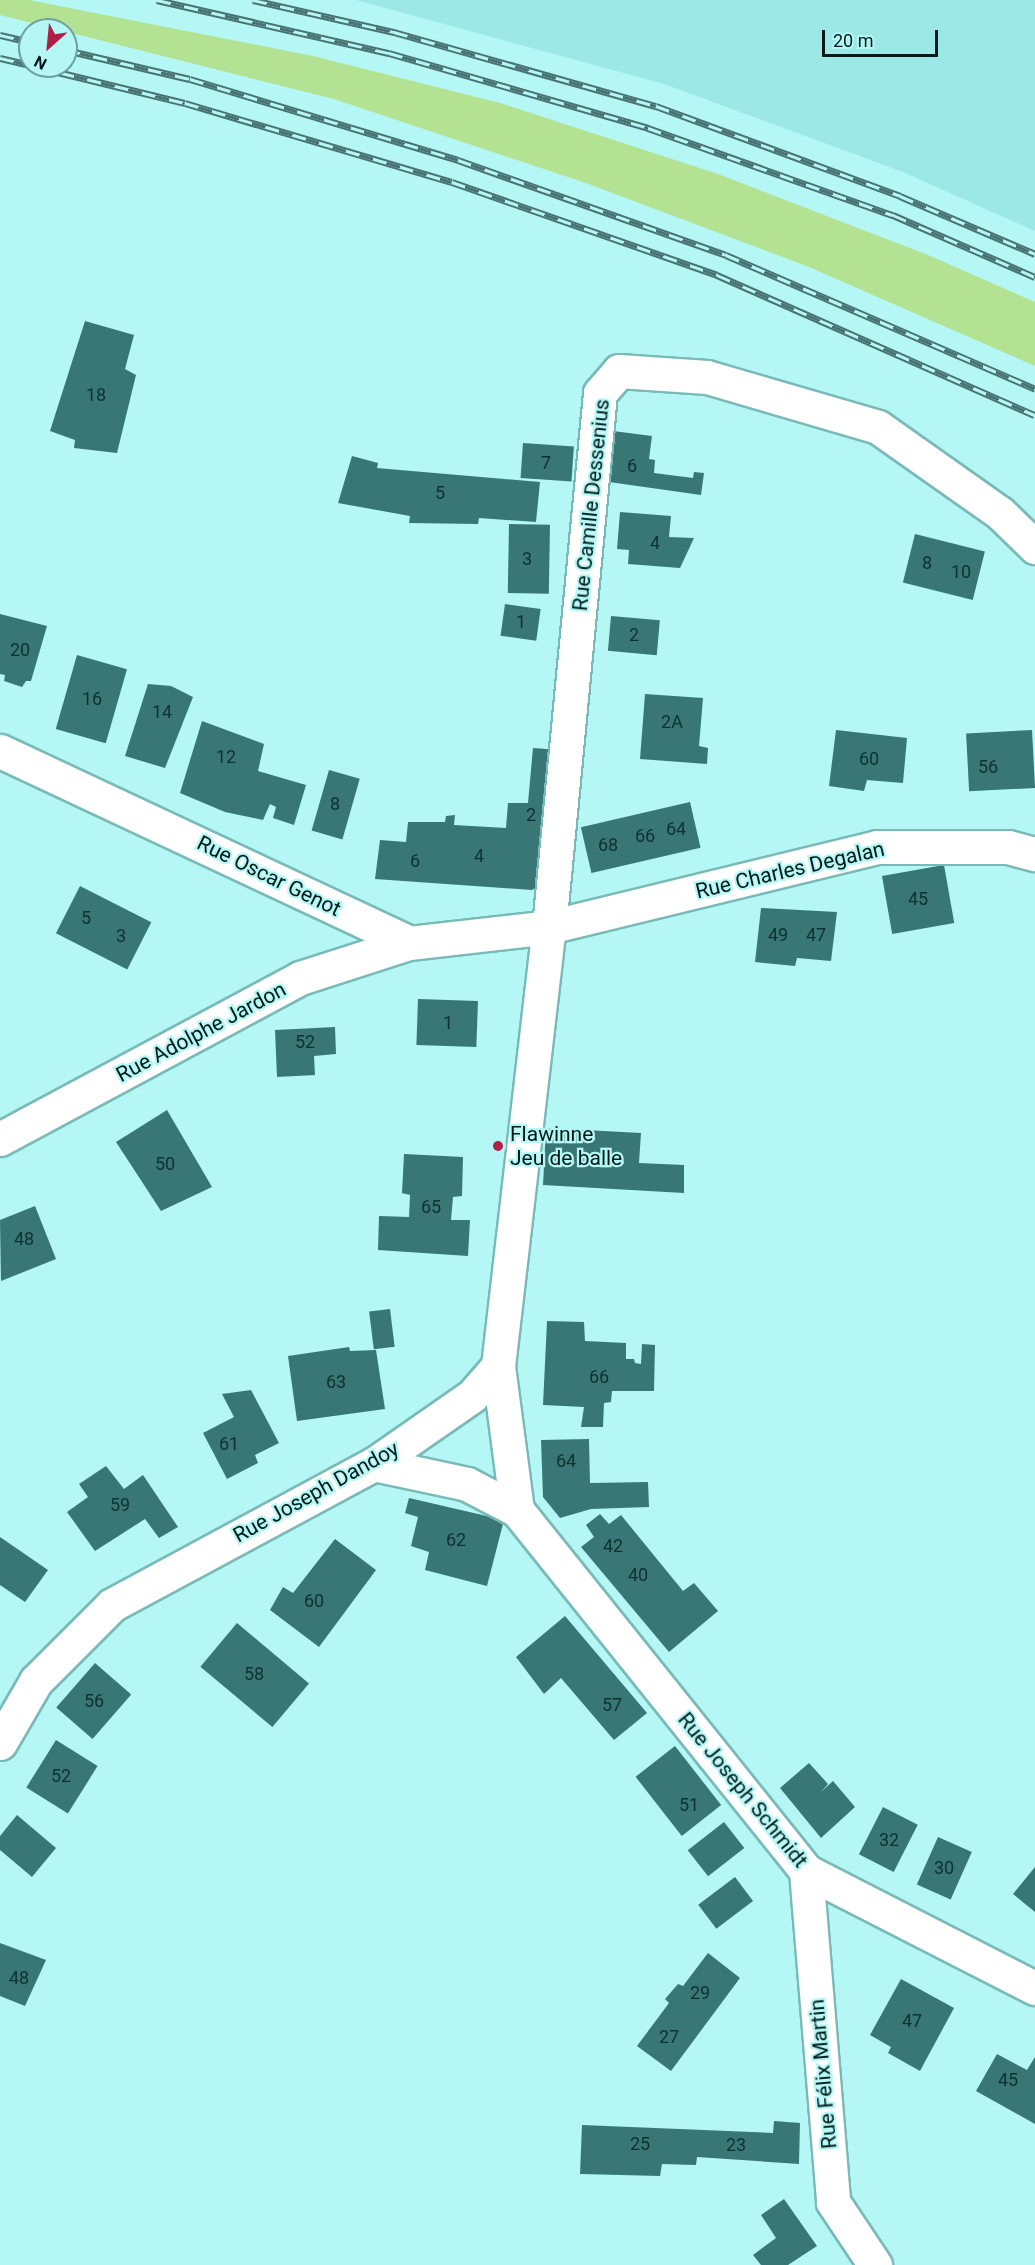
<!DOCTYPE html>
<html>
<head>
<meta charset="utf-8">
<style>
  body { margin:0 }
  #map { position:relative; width:1035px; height:2265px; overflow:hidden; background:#b4f7f5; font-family:Roboto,sans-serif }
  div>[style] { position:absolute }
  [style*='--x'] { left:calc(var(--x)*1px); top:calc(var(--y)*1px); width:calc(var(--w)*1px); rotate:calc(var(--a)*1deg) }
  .built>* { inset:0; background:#9ce8e6 }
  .green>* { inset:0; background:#b3e293 }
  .building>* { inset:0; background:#397776; transform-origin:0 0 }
  .roads { filter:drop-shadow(2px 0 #79bab8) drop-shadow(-2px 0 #79bab8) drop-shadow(0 2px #79bab8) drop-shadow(0 -2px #79bab8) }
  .minor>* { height:33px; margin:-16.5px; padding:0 16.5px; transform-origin:16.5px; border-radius:16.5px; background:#fff }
  .rail>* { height:7px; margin-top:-3.5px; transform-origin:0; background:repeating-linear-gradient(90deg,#b4f7f5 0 14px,#487372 0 28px); box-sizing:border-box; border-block:2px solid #487372 }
  .dots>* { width:16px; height:16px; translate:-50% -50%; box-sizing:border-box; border:3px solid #b4f7f5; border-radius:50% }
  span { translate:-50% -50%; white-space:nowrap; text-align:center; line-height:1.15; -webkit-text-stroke:4.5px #b4f7f5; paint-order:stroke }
  .number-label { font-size:18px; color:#0e3131 }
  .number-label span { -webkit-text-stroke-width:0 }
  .street-label { font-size:21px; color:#001a1a }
  .poi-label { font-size:21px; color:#001a1a }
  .left { translate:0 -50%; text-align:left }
  .north { position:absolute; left:18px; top:18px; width:60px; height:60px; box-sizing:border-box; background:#b4f7f5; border:2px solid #6c9f9d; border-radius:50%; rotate:207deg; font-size:16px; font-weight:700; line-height:24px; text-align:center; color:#001a1a }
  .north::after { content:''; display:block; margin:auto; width:21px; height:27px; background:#b21f44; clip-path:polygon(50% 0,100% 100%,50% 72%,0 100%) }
  .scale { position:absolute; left:822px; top:30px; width:116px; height:27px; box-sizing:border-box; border:3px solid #001a1a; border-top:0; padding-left:8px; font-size:18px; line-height:21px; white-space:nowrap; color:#001a1a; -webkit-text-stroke:4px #b4f7f5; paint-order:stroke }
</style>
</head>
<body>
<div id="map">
  <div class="built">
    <div style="clip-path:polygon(356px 0,1035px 0,1035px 231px,903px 172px,664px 84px)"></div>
  </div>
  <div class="green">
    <div style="clip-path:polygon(0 0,29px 0,313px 56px,500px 103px,718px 174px,928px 255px,1035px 302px,1035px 366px,809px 267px,586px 183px,334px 99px,0 15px)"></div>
  </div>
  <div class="building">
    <div style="clip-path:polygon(85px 321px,134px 335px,125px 369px,136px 375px,117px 453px,74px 448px,75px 440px,50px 431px)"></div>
    <div style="clip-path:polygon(613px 431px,652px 436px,649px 459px,655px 460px,654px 473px,693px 478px,694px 472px,704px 473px,701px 495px,609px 482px)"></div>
    <div style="left:523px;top:443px;width:51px;height:35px;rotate:4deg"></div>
    <div style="clip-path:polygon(352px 456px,378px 463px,377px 468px,540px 482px,536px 522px,479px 518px,478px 524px,409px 523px,410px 516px,338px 503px)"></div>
    <div style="clip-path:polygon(620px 512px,671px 516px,669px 537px,694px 538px,680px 568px,628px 564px,629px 550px,617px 549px)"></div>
    <div style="left:509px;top:524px;width:41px;height:69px;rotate:1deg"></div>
    <div style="left:915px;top:534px;width:72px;height:50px;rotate:14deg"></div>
    <div style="left:505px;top:604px;width:36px;height:32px;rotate:8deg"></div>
    <div style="clip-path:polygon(0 614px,47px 626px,31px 681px,26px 681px,22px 687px,4px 681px,5px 675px,0 674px)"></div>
    <div style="left:611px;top:616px;width:49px;height:35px;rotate:5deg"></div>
    <div style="left:77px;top:655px;width:52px;height:77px;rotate:16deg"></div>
    <div style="clip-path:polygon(148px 684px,171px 686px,193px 697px,165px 768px,125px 756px)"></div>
    <div style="clip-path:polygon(645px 694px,703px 698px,699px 746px,708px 748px,707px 764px,640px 759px)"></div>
    <div style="clip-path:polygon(202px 721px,264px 744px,258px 771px,306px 785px,294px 825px,273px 818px,276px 807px,270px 804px,263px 820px,225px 812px,180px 793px)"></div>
    <div style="clip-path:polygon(836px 730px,907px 738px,903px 783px,867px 780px,864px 791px,829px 786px)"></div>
    <div style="left:1032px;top:730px;width:58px;height:66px;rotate:87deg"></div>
    <div style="clip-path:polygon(533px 748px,560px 750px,542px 884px,532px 890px,375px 879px,380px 840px,406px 842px,408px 822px,445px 822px,446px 816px,455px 815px,454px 825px,506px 828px,508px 803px,528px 803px)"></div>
    <div style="left:329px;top:770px;width:32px;height:63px;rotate:16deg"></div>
    <div style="left:690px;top:802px;width:47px;height:112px;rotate:77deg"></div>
    <div style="left:944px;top:865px;width:59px;height:63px;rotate:80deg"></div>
    <div style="left:80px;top:886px;width:80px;height:53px;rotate:27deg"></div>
    <div style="clip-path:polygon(761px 908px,837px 912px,831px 961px,797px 958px,795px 966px,755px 962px)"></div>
    <div style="left:418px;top:999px;width:60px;height:46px;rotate:2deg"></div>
    <div style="clip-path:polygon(335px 1027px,336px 1054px,314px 1056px,315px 1075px,277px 1077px,275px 1030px)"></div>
    <div style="clip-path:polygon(167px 1110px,212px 1187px,161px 1211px,116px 1142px)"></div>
    <div style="clip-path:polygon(546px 1128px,641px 1133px,639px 1163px,684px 1165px,684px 1193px,543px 1185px)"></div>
    <div style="clip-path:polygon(404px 1154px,463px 1157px,462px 1196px,453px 1197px,451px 1220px,470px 1220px,468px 1256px,378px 1250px,379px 1216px,409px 1217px,410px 1195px,402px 1193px)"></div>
    <div style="clip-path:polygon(35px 1206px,56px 1259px,1px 1281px,0 1220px)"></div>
    <div style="left:390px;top:1309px;width:38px;height:21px;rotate:83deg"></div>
    <div style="clip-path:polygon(547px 1321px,584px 1322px,585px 1341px,626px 1343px,626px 1359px,634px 1359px,635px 1363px,641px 1364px,642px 1344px,655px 1345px,654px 1391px,612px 1391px,611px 1402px,604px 1403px,603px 1427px,581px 1427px,584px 1407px,543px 1405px)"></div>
    <div style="clip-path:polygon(349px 1347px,350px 1351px,376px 1350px,385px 1409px,297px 1421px,288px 1356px)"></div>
    <div style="clip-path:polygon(251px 1390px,279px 1443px,255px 1455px,258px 1463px,227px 1479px,203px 1433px,234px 1417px,222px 1394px)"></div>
    <div style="clip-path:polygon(589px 1439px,590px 1483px,648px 1482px,649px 1507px,591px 1509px,560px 1518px,543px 1497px,541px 1440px)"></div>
    <div style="clip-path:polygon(106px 1466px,124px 1489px,143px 1475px,178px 1527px,159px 1538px,145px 1519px,95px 1551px,67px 1512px,88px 1497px,79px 1484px)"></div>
    <div style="clip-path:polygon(409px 1498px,504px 1520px,487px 1586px,425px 1570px,429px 1552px,411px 1546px,418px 1517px,405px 1513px)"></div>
    <div style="clip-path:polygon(600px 1514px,609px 1524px,621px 1515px,683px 1591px,694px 1583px,718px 1611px,669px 1652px,581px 1547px,594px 1537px,586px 1525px)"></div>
    <div style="clip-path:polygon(0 1537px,48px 1570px,25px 1602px,0 1585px)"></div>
    <div style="clip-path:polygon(335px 1539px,376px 1570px,319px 1647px,270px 1610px,283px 1587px,293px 1593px)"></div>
    <div style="clip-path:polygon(565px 1616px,647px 1713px,614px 1740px,561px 1678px,544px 1694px,516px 1657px)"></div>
    <div style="left:237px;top:1623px;width:94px;height:57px;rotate:40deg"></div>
    <div style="left:95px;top:1663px;width:48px;height:59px;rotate:41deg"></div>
    <div style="left:56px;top:1740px;width:49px;height:56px;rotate:32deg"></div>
    <div style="left:675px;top:1746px;width:75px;height:50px;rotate:52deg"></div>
    <div style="clip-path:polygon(809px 1763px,828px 1784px,821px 1792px,833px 1781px,855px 1807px,821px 1838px,780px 1788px)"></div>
    <div style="left:883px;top:1807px;width:39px;height:53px;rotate:27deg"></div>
    <div style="clip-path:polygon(17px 1815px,56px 1848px,32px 1877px,0 1850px,0 1836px)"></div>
    <div style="left:724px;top:1822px;width:33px;height:46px;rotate:52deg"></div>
    <div style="left:938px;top:1837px;width:37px;height:52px;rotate:24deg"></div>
    <div style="clip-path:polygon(1035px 1867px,1035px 1912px,1013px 1894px)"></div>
    <div style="left:735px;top:1877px;width:30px;height:46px;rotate:53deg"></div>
    <div style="clip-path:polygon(0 1943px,46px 1960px,25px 2006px,0 1996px)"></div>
    <div style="clip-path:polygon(708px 1953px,740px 1978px,671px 2071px,637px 2046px,669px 2003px,665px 1999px,678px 1984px,683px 1986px)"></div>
    <div style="clip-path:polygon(901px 1979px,954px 2008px,920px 2071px,888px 2053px,891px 2047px,870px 2035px)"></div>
    <div style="clip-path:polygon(997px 2054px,1027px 2070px,1035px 2057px,1035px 2124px,976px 2091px)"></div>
    <div style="clip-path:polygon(774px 2121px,800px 2123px,799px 2164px,697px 2157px,696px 2165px,662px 2164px,660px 2176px,580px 2174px,582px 2125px,773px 2133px)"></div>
    <div style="clip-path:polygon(784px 2199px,817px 2246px,788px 2265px,761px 2265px,753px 2255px,776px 2238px,761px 2215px)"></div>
  </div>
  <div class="roads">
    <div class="minor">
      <div style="--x:0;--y:751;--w:452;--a:25.1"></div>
      <div style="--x:0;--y:1139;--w:340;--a:-28.2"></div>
      <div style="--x:300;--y:978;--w:114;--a:-17.8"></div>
      <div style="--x:409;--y:943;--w:141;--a:-6.5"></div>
      <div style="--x:549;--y:927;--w:338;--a:-13.7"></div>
      <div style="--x:877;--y:847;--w:131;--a:0"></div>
      <div style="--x:1008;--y:847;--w:28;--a:15"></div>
      <div style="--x:498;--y:1366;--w:145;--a:82.5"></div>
      <div style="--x:374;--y:1464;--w:95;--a:12.1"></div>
      <div style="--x:467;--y:1484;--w:56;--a:27.5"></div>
      <div style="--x:517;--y:1510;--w:462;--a:51.3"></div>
      <div style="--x:806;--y:1871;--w:257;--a:27.1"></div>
      <div style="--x:0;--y:1743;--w:72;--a:-59.9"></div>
      <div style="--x:36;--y:1681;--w:107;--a:-45"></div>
      <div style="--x:112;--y:1605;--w:298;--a:-28.3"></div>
      <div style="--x:374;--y:1464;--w:119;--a:-34.8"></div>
      <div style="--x:472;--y:1396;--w:40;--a:-49"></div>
      <div style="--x:498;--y:1366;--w:442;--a:-83.4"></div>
      <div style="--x:549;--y:927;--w:536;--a:-84.54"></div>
      <div style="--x:600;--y:393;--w:29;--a:-49"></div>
      <div style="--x:619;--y:371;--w:88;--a:3.9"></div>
      <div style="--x:707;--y:377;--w:178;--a:16.3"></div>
      <div style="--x:878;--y:427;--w:149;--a:35.2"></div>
      <div style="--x:1000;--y:513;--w:49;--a:44.2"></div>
      <div style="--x:806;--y:1871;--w:332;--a:85.3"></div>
      <div style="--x:833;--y:2202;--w:76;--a:56.3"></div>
    </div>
  </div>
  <div class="rail">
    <div style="--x:157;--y:0;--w:238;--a:12.9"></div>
    <div style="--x:389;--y:53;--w:270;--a:16.1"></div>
    <div style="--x:648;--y:128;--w:260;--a:19.6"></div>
    <div style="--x:893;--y:215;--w:155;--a:23.6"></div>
    <div style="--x:253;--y:0;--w:145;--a:12.8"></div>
    <div style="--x:394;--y:32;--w:272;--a:15.8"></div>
    <div style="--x:656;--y:106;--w:260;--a:20.2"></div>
    <div style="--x:900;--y:196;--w:147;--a:23.2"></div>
    <div style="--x:0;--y:35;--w:31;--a:13"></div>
    <div style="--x:66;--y:50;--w:127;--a:13.2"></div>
    <div style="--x:190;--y:79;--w:280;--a:16.8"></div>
    <div style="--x:458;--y:160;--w:284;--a:19.5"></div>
    <div style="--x:726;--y:255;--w:337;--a:23.4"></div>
    <div style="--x:0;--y:58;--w:31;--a:13"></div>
    <div style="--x:33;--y:66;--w:156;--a:13.7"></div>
    <div style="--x:185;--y:103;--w:278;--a:16.5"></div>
    <div style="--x:452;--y:182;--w:281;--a:19.3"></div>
    <div style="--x:717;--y:275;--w:347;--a:23.8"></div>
  </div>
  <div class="dots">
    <div style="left:498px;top:1146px;background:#b21f44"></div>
  </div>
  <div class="number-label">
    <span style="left:96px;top:395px">18</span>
    <span style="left:546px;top:463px">7</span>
    <span style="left:632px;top:466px">6</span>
    <span style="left:440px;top:493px">5</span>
    <span style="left:655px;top:543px">4</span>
    <span style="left:527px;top:559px">3</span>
    <span style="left:927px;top:563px">8</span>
    <span style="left:961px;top:572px">10</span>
    <span style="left:521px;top:622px">1</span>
    <span style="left:634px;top:635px">2</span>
    <span style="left:20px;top:650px">20</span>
    <span style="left:92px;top:699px">16</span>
    <span style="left:162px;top:712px">14</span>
    <span style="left:672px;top:722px">2A</span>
    <span style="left:226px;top:757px">12</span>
    <span style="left:869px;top:759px">60</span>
    <span style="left:988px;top:767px">56</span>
    <span style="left:335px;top:804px">8</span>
    <span style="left:531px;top:815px">2</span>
    <span style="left:676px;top:829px">64</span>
    <span style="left:645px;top:836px">66</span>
    <span style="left:608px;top:845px">68</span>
    <span style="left:479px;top:856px">4</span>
    <span style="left:415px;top:861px">6</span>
    <span style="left:918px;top:899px">45</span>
    <span style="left:86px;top:918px">5</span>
    <span style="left:778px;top:935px">49</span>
    <span style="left:816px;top:935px">47</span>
    <span style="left:121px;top:936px">3</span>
    <span style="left:448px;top:1023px">1</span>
    <span style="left:305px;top:1042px">52</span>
    <span style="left:165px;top:1164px">50</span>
    <span style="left:431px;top:1207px">65</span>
    <span style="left:24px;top:1239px">48</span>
    <span style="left:599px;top:1377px">66</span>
    <span style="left:336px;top:1382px">63</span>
    <span style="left:229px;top:1444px">61</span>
    <span style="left:566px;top:1461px">64</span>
    <span style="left:120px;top:1505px">59</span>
    <span style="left:456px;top:1540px">62</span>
    <span style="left:613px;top:1546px">42</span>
    <span style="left:638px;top:1575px">40</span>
    <span style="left:314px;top:1601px">60</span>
    <span style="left:254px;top:1674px">58</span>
    <span style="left:94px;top:1701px">56</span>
    <span style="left:612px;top:1705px">57</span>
    <span style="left:61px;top:1776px">52</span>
    <span style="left:689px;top:1805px">51</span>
    <span style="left:889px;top:1840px">32</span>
    <span style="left:944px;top:1868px">30</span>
    <span style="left:19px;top:1978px">48</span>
    <span style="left:700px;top:1993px">29</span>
    <span style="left:912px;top:2021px">47</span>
    <span style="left:669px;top:2037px">27</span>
    <span style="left:1008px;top:2080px">45</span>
    <span style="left:640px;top:2144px">25</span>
    <span style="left:736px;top:2145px">23</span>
  </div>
  <div class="street-label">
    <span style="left:591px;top:505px;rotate:-84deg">Rue Camille Dessenius</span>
    <span style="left:790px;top:870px;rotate:-13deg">Rue Charles Degalan</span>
    <span style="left:269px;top:876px;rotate:26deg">Rue Oscar Genot</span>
    <span style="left:201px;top:1032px;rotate:-28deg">Rue Adolphe Jardon</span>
    <span style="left:316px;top:1492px;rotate:-29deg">Rue Joseph Dandoy</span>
    <span style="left:743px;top:1790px;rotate:51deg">Rue Joseph Schmidt</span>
    <span style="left:823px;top:2074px;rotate:-95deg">Rue Félix Martin</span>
  </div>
  <div class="poi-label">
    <span class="left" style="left:510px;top:1146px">Flawinne<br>Jeu de balle</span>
  </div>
  <div class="north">N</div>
  <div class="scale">20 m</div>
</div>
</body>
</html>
